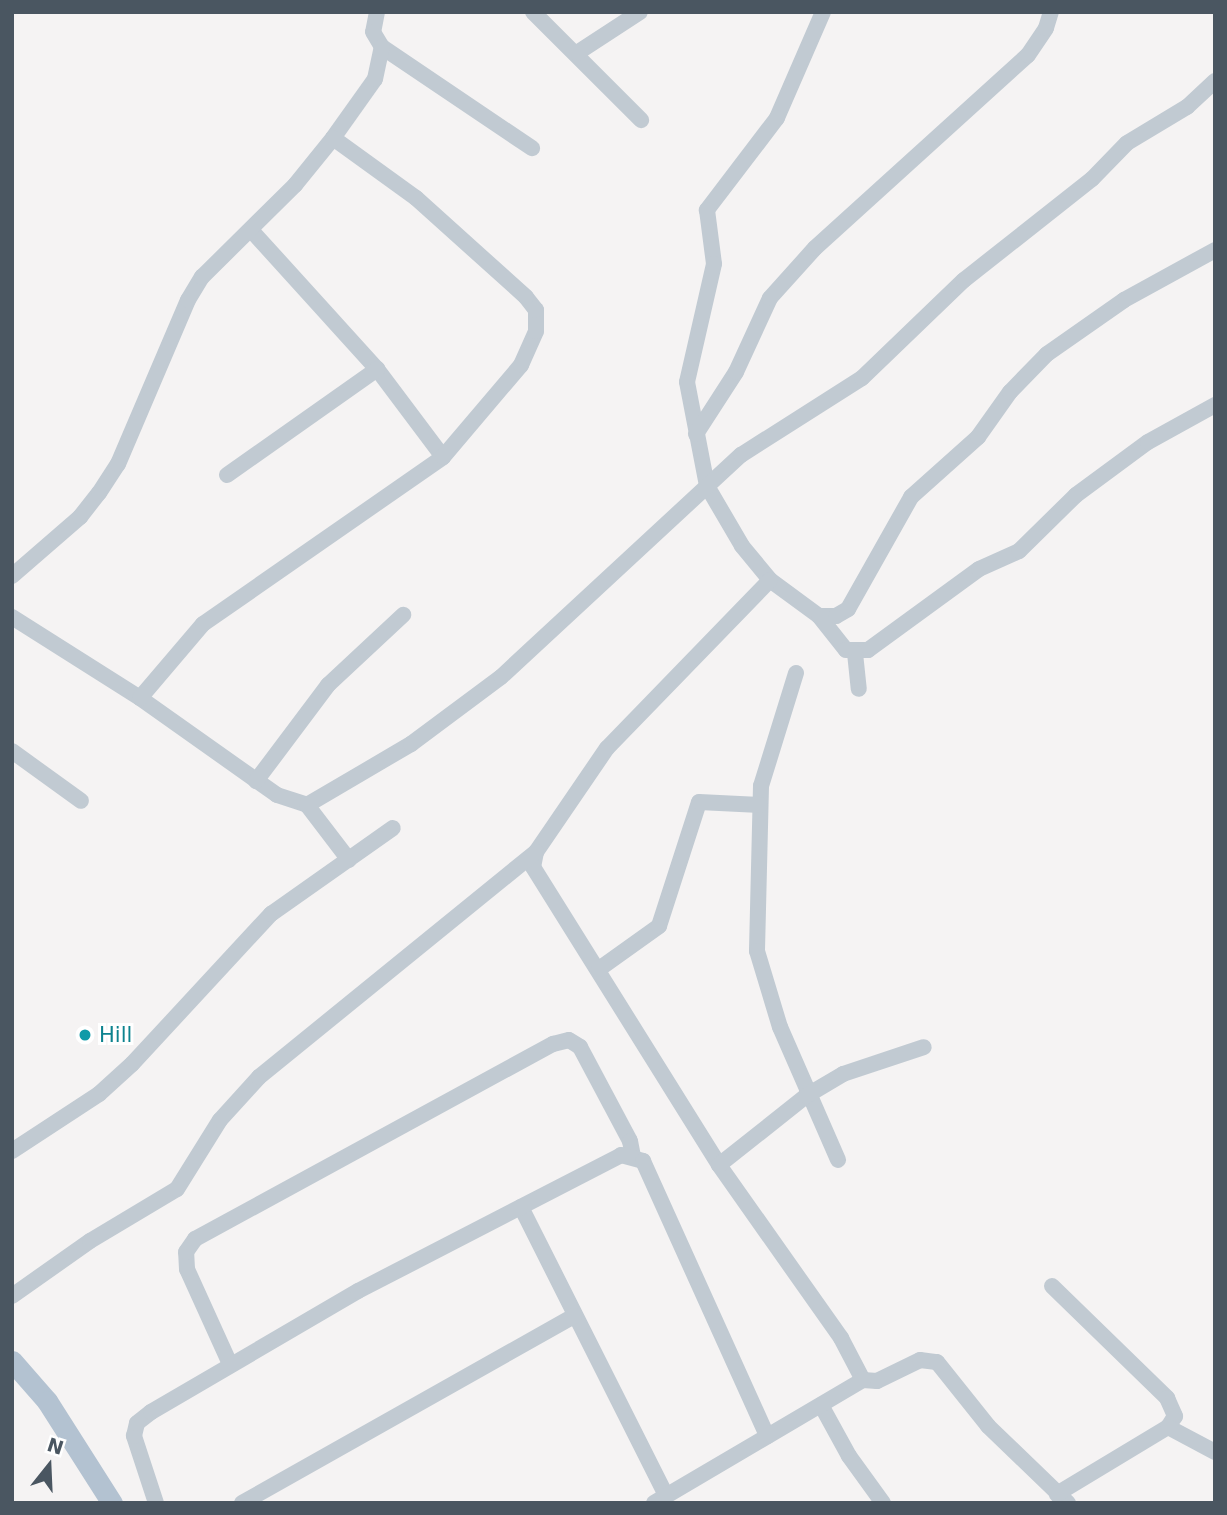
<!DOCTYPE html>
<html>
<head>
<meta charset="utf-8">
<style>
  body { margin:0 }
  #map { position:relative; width:1227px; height:1515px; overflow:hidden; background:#f5f3f3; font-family:"DejaVu Sans",sans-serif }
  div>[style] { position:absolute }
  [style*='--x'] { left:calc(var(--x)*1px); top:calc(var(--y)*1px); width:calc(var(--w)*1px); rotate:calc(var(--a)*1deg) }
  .minor>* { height:16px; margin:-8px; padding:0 8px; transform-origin:8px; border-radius:8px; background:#c1cad2 }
  .major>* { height:21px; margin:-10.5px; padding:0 10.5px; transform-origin:10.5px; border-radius:10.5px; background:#b3c2d1 }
  .dots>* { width:19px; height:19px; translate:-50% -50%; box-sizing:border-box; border:4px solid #fff; border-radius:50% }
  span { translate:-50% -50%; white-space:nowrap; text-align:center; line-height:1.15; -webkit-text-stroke:6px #fff; paint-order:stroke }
  .culture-label { font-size:21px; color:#0d838f }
  .left { translate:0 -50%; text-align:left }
  .frame { position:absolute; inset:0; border:14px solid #4a5661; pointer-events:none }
  .north { position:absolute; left:14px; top:1431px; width:70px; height:70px; -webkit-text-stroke:5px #fff; paint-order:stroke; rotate:18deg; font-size:19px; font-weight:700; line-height:28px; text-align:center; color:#4a5661 }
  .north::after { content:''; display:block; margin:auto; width:24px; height:32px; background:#4a5661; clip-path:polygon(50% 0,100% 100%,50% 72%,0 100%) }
</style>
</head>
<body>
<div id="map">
  <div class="minor">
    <div style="--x:377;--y:12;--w:20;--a:101"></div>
    <div style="--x:373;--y:32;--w:17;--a:59"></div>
    <div style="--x:382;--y:47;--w:181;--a:34"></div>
    <div style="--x:533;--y:12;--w:153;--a:45"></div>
    <div style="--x:823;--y:12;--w:116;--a:113.5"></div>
    <div style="--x:777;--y:118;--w:116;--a:127.3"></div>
    <div style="--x:707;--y:210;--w:54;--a:82.6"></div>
    <div style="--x:714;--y:264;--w:121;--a:102.9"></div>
    <div style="--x:687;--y:382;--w:106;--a:79.1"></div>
    <div style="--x:707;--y:486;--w:69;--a:59.7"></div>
    <div style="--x:742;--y:546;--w:44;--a:50.5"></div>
    <div style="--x:770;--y:580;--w:61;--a:36.3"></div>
    <div style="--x:819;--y:616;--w:43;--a:51.5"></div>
    <div style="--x:846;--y:650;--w:22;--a:0"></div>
    <div style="--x:868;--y:650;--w:137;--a:-36.1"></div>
    <div style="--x:979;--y:569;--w:44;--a:-24.2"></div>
    <div style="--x:1019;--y:551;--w:80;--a:-44.5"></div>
    <div style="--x:1076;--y:495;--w:89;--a:-36.4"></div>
    <div style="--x:1148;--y:442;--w:77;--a:-28.9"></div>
    <div style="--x:577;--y:53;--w:75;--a:-33.1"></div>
    <div style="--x:251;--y:230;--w:188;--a:47.8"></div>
    <div style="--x:377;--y:369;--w:110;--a:53.1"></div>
    <div style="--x:696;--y:434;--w:74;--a:-57.2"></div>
    <div style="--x:736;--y:372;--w:81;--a:-65.3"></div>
    <div style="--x:770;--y:298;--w:67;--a:-48"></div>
    <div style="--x:815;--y:248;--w:287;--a:-42.2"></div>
    <div style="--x:1028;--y:55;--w:32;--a:-56"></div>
    <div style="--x:1046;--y:28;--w:17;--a:-73"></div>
    <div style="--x:227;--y:475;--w:184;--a:-35.2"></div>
    <div style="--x:12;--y:576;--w:90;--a:-40.9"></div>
    <div style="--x:80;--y:517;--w:31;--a:-52"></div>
    <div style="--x:99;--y:493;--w:35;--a:-57"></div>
    <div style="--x:118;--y:464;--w:178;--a:-66.9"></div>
    <div style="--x:188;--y:300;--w:27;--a:-59"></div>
    <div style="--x:202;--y:277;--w:131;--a:-44.7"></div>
    <div style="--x:295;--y:185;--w:60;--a:-51"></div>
    <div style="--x:333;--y:138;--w:72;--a:-54.6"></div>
    <div style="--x:375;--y:79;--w:33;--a:-78"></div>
    <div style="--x:770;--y:580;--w:234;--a:134.1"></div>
    <div style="--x:607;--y:748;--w:126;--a:124.3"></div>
    <div style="--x:536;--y:852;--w:15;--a:101"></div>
    <div style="--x:533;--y:867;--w:351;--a:58"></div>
    <div style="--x:719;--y:1165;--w:212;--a:54.8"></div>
    <div style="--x:841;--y:1338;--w:47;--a:62.4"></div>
    <div style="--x:863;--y:1380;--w:14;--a:4"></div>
    <div style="--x:877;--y:1381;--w:48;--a:-26"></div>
    <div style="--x:920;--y:1360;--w:17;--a:7"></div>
    <div style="--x:937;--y:1362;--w:82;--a:51.4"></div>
    <div style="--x:988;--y:1426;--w:111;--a:43.9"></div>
    <div style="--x:819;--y:616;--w:17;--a:0"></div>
    <div style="--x:836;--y:616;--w:14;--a:-30"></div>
    <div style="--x:848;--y:609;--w:129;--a:-60.6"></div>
    <div style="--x:911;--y:497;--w:90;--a:-41.8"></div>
    <div style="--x:978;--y:437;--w:55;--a:-54.6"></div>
    <div style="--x:1010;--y:392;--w:53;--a:-45.8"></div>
    <div style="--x:1047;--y:354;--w:94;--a:-35"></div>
    <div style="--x:1124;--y:300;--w:104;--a:-28.8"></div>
    <div style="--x:12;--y:617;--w:151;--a:32.3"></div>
    <div style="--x:140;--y:698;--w:168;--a:35.3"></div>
    <div style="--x:277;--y:795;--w:32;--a:18"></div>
    <div style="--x:307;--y:805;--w:121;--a:-30.4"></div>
    <div style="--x:411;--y:744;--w:112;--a:-36.7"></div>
    <div style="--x:501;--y:677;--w:327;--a:-42.8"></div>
    <div style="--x:741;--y:455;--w:143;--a:-32.5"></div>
    <div style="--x:862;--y:378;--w:141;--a:-43.9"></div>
    <div style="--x:964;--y:280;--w:163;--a:-38.3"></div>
    <div style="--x:1092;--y:179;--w:50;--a:-45.8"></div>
    <div style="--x:1127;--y:143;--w:70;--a:-31"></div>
    <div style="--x:1187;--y:107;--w:38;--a:-43"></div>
    <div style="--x:855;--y:653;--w:36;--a:84"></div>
    <div style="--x:796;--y:673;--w:118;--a:107.2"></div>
    <div style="--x:761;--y:786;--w:165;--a:91.4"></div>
    <div style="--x:757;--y:951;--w:79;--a:73.2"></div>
    <div style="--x:780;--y:1027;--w:145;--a:66.4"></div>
    <div style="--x:140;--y:698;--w:97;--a:-49.6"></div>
    <div style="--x:203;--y:624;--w:292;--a:-34.8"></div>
    <div style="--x:443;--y:457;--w:121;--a:-49.7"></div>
    <div style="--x:521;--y:365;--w:37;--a:-66"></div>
    <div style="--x:536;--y:331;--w:21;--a:-90"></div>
    <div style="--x:536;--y:310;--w:16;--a:-128"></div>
    <div style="--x:526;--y:297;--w:148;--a:-138"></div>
    <div style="--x:416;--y:198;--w:102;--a:-144.1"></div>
    <div style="--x:12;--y:751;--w:85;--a:35.9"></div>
    <div style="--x:256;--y:781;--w:120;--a:-53.1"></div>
    <div style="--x:328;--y:685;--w:103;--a:-43"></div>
    <div style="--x:307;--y:805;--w:69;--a:52.6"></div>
    <div style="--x:599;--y:969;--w:74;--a:-35.6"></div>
    <div style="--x:659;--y:926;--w:130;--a:-72.1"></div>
    <div style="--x:699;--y:802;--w:61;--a:2.8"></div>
    <div style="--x:12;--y:1151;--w:104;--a:-33.2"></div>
    <div style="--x:99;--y:1094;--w:45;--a:-42.3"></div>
    <div style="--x:132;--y:1064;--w:205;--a:-47.2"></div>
    <div style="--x:271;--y:914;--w:149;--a:-35.2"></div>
    <div style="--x:719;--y:1165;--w:111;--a:-38.4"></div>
    <div style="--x:806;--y:1096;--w:43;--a:-30.7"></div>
    <div style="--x:843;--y:1074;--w:85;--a:-18.4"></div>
    <div style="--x:521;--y:1207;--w:322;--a:63.3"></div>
    <div style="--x:1052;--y:1286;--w:161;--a:44.2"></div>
    <div style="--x:1167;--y:1398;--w:20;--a:66"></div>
    <div style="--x:1175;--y:1416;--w:13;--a:122"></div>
    <div style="--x:1168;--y:1427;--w:130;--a:148.9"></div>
    <div style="--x:12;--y:1296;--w:95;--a:-35.2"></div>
    <div style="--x:90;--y:1241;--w:101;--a:-30.9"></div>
    <div style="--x:177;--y:1189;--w:81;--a:-58.1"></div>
    <div style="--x:220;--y:1120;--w:58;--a:-47.8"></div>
    <div style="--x:259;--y:1077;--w:357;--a:-39.1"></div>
    <div style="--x:230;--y:1364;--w:104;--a:-114.4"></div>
    <div style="--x:187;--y:1269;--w:17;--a:-93"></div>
    <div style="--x:186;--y:1252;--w:16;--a:-55"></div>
    <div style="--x:195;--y:1239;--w:408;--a:-28.6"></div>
    <div style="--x:553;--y:1044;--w:16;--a:-14"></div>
    <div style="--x:569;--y:1040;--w:13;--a:32"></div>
    <div style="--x:580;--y:1047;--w:106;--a:62"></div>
    <div style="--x:630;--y:1141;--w:15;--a:79"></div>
    <div style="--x:821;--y:1405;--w:58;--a:61.2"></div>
    <div style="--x:849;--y:1456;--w:58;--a:54.1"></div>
    <div style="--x:1168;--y:1427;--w:53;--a:28"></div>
    <div style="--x:156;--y:1503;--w:71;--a:-108.2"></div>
    <div style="--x:134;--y:1436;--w:13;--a:-77"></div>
    <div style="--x:137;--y:1423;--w:18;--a:-38"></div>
    <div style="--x:151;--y:1412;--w:240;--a:-30.3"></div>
    <div style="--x:358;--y:1291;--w:296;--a:-27.3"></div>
    <div style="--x:621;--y:1155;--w:23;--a:15"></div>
    <div style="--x:643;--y:1161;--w:302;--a:65.7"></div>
    <div style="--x:242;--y:1503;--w:381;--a:-29.4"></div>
    <div style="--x:654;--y:1503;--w:243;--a:-30.5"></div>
  </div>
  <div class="major">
    <div style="--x:12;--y:1361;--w:53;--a:48.8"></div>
    <div style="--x:47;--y:1401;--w:121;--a:57.5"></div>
  </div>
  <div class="dots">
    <div style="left:85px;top:1035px;background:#0f9aa8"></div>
  </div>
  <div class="culture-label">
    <span class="left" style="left:99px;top:1035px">Hill</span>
  </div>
  <div class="frame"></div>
  <div class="north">N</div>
</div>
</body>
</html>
